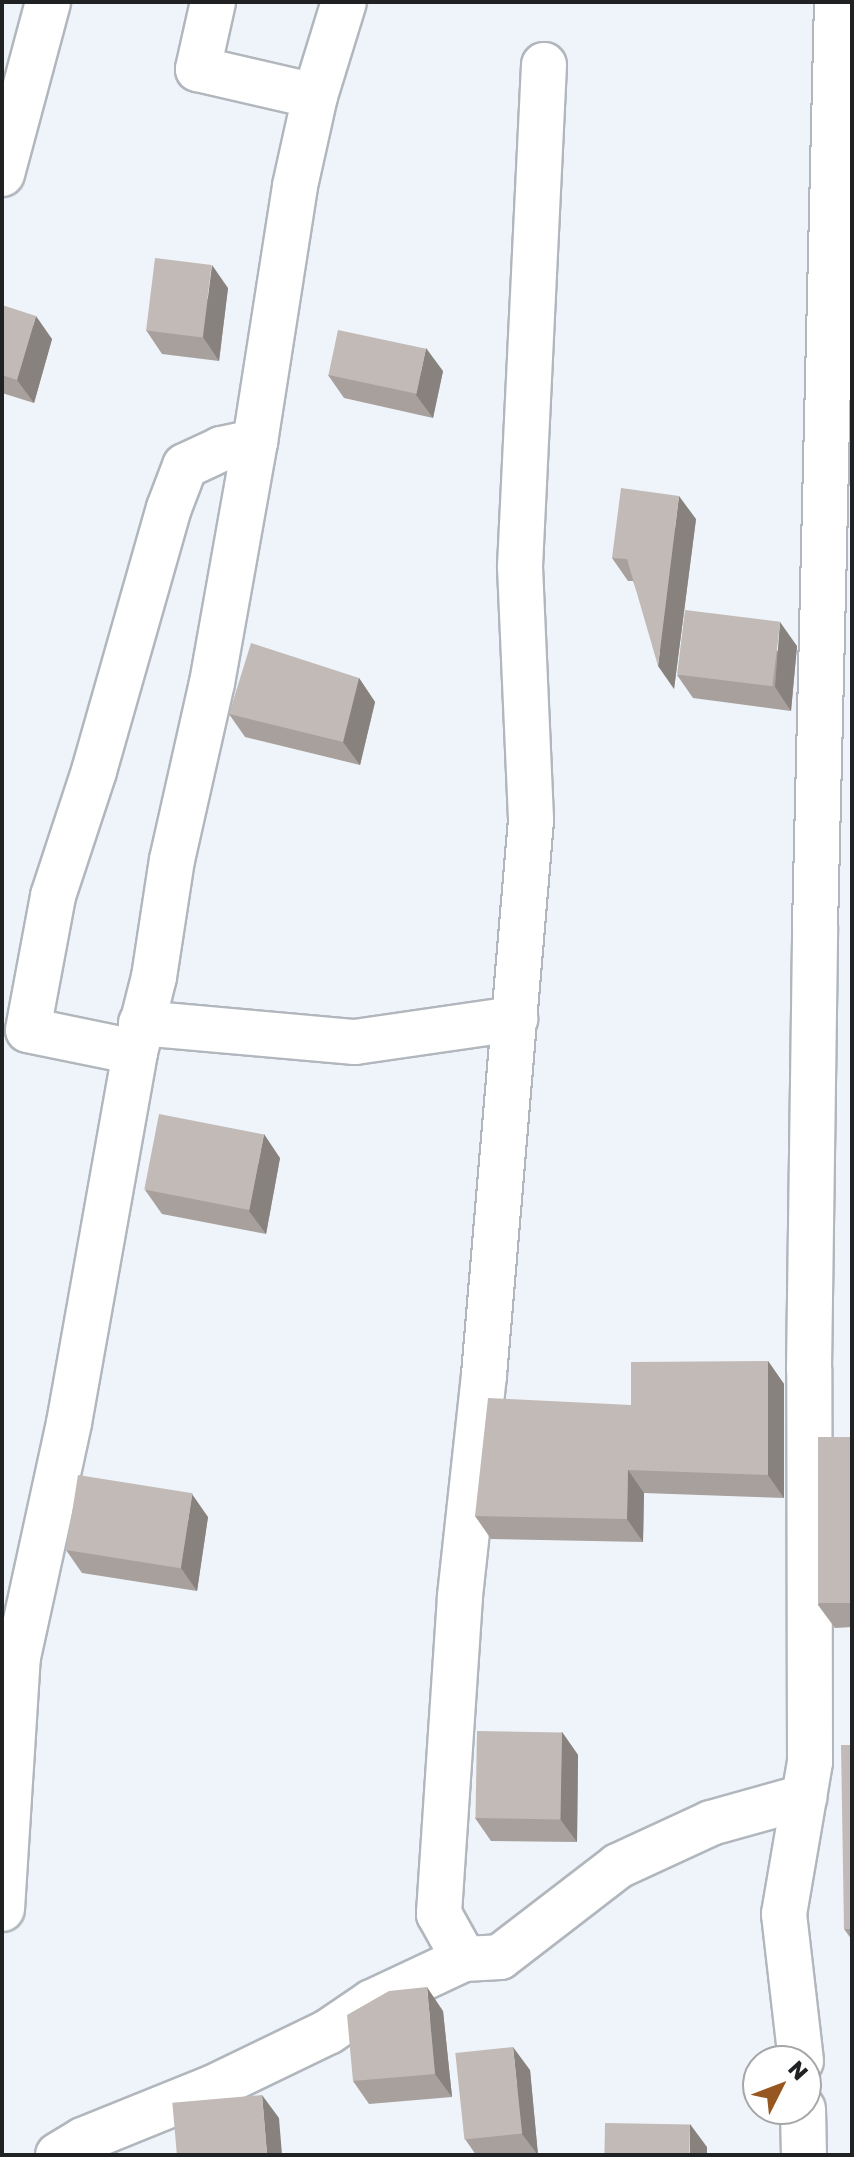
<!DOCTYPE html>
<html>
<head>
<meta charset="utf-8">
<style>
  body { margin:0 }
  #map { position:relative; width:854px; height:2157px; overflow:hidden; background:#eef4fa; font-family:"Golos Text",sans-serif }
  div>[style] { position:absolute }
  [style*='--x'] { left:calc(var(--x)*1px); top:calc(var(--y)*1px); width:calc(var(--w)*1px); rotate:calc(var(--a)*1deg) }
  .roads { filter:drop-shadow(2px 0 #b1b7bd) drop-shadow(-2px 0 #b1b7bd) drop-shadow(0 2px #b1b7bd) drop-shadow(0 -2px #b1b7bd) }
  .minor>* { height:44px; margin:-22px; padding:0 22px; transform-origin:22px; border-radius:22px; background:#fff }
  .wall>* { inset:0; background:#a7a09d }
  .shaded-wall>* { inset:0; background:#88827f }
  .building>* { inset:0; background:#c2bab6; transform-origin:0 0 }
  span { translate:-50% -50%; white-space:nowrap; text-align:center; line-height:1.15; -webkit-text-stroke:6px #fff; paint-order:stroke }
  .frame { position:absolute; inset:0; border:4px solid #1f2123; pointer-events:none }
  .north { position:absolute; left:742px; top:2045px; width:80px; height:80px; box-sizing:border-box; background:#fff; border:2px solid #a5a6a7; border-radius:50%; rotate:48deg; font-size:22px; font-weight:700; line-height:32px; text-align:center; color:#1f2123 }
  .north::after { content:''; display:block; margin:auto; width:28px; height:36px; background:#975720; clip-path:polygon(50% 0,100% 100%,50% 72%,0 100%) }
</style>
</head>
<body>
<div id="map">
  <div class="roads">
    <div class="minor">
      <div style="--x:213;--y:2;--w:69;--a:102.6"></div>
      <div style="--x:198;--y:69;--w:120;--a:13"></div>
      <div style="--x:544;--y:65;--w:503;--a:92.74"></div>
      <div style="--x:520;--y:567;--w:253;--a:87.5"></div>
      <div style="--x:531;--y:820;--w:557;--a:94.84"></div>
      <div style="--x:484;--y:1375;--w:223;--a:96.2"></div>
      <div style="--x:460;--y:1597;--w:318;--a:93.8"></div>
      <div style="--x:439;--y:1914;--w:51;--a:60.9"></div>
      <div style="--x:464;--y:1959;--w:36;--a:-3"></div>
      <div style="--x:500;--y:1957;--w:149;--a:-37.6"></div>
      <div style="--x:618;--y:1866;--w:102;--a:-24.8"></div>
      <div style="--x:711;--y:1823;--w:97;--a:-15.6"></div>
      <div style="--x:2;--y:174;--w:178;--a:-75"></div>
      <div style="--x:141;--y:1023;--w:215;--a:5.1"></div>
      <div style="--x:355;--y:1042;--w:162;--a:-8.2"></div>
      <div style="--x:135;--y:1052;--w:109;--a:-168.4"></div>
      <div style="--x:28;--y:1030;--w:136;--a:-79.4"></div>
      <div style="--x:53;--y:896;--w:132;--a:-71.8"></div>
      <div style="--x:94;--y:771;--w:273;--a:-74.1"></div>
      <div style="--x:169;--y:508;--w:45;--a:-69.1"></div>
      <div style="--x:185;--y:466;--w:40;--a:-25"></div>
      <div style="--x:221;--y:449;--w:35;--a:-12"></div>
      <div style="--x:2;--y:1909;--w:253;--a:-86.4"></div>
      <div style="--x:18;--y:1657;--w:239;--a:-77.7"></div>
      <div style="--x:69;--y:1423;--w:377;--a:-79.9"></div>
      <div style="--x:135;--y:1052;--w:77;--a:-75.8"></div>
      <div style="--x:154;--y:977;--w:118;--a:-81.3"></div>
      <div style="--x:172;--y:860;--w:181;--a:-77.3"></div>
      <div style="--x:212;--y:683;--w:245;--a:-79.9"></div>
      <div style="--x:255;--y:442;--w:259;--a:-81.1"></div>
      <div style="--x:295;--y:186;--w:92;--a:-77.5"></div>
      <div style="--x:315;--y:96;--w:98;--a:-72.9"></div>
      <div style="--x:801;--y:2061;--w:148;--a:-96.6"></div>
      <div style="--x:784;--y:1914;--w:154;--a:-80.3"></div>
      <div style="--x:810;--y:1762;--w:393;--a:-90.1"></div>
      <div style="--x:809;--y:1369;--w:442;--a:-89.2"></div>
      <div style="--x:815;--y:927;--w:925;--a:-88.64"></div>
      <div style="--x:803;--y:2109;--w:46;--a:88.8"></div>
      <div style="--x:58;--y:2155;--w:29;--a:-31"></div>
      <div style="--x:83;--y:2140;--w:141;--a:-22"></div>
      <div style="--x:214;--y:2087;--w:127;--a:-25.8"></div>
      <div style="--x:328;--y:2032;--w:53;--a:-34.3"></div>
      <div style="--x:372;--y:2002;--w:102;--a:-25.1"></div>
    </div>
  </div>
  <div class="wall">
    <div style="clip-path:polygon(228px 288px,219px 361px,162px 354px,146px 330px)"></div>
    <div style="clip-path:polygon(2px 305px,52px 339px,34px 403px,2px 393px)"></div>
    <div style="clip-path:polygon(443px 371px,433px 418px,344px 398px,328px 375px)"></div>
    <div style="clip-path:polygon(696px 519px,674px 689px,633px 581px,628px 581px,612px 558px)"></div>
    <div style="clip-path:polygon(797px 646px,791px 711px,693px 698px,677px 675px)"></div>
    <div style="clip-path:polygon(359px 678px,375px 702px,360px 765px,245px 737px,229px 714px)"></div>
    <div style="clip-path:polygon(280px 1158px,266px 1234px,162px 1214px,145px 1190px)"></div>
    <div style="clip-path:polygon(768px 1361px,784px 1384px,784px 1498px,644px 1493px,643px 1542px,491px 1539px,475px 1516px,631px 1405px)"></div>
    <div style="clip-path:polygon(852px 1437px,852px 1627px,835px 1628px,818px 1605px)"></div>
    <div style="clip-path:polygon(208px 1517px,197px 1591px,82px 1573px,66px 1550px)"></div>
    <div style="clip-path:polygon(562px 1732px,578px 1755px,577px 1842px,491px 1841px,475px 1818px)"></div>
    <div style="clip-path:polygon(852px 1745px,852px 1940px,844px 1929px)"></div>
    <div style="clip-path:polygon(443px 2011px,452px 2097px,369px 2104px,353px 2081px)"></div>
    <div style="clip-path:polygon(530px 2070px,538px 2155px,476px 2155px,465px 2139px)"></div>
  </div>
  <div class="shaded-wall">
    <div style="clip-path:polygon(212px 265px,228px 288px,219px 361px,203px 337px)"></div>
    <div style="clip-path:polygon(36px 316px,52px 339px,34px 403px,17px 380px)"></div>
    <div style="clip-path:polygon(426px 348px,443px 371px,433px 418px,416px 395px)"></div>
    <div style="clip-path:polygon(679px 496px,696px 519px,674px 689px,658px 666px)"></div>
    <div style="clip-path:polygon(780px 622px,797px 646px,791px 711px,775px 687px)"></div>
    <div style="clip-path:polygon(359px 678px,375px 702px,360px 765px,343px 742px)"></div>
    <div style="clip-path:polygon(264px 1134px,280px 1158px,266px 1234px,249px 1211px)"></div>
    <div style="clip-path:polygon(768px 1361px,784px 1384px,784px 1498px,768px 1475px)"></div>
    <div style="clip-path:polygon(628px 1470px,644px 1493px,643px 1542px,627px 1519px)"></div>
    <div style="clip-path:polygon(192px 1494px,208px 1517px,197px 1591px,181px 1568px)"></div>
    <div style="clip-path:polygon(562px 1732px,578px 1755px,577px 1842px,560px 1819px)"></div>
    <div style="clip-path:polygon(427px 1987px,443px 2011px,452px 2097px,435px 2074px)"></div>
    <div style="clip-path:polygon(513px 2047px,530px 2070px,538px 2155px,522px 2134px)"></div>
    <div style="clip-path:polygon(262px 2095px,279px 2118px,282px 2155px,267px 2155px)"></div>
    <div style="clip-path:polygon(690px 2124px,707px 2147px,707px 2155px,690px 2155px)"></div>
  </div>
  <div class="building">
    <div style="left:155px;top:258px;width:57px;height:73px;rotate:7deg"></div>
    <div style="clip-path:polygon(2px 305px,36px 316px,17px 380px,2px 375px)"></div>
    <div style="left:338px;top:330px;width:90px;height:46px;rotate:12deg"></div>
    <div style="clip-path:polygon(621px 488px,679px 496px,658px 666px,627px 559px,612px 558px)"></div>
    <div style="left:685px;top:610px;width:96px;height:65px;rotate:7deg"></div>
    <div style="clip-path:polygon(251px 643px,359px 678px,343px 742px,229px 714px)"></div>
    <div style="left:159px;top:1114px;width:107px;height:77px;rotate:11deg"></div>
    <div style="clip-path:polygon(768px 1361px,768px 1475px,628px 1470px,627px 1519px,475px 1516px,488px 1398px,631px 1405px,631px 1362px)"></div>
    <div style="left:852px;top:1437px;width:166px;height:34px;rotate:90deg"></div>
    <div style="left:78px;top:1475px;width:116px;height:76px;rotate:9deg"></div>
    <div style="left:477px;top:1731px;width:85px;height:87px;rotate:1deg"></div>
    <div style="clip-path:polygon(841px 1745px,852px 1745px,852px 1929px,844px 1929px)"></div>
    <div style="clip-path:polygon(427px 1987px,435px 2074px,353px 2081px,347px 2015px,389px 1991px)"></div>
    <div style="left:513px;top:2047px;width:87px;height:58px;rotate:84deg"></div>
    <div style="left:262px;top:2095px;width:60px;height:90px;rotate:85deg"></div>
    <div style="left:605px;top:2123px;width:85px;height:32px;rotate:1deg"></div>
  </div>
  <div class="frame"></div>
  <div class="north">N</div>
</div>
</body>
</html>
